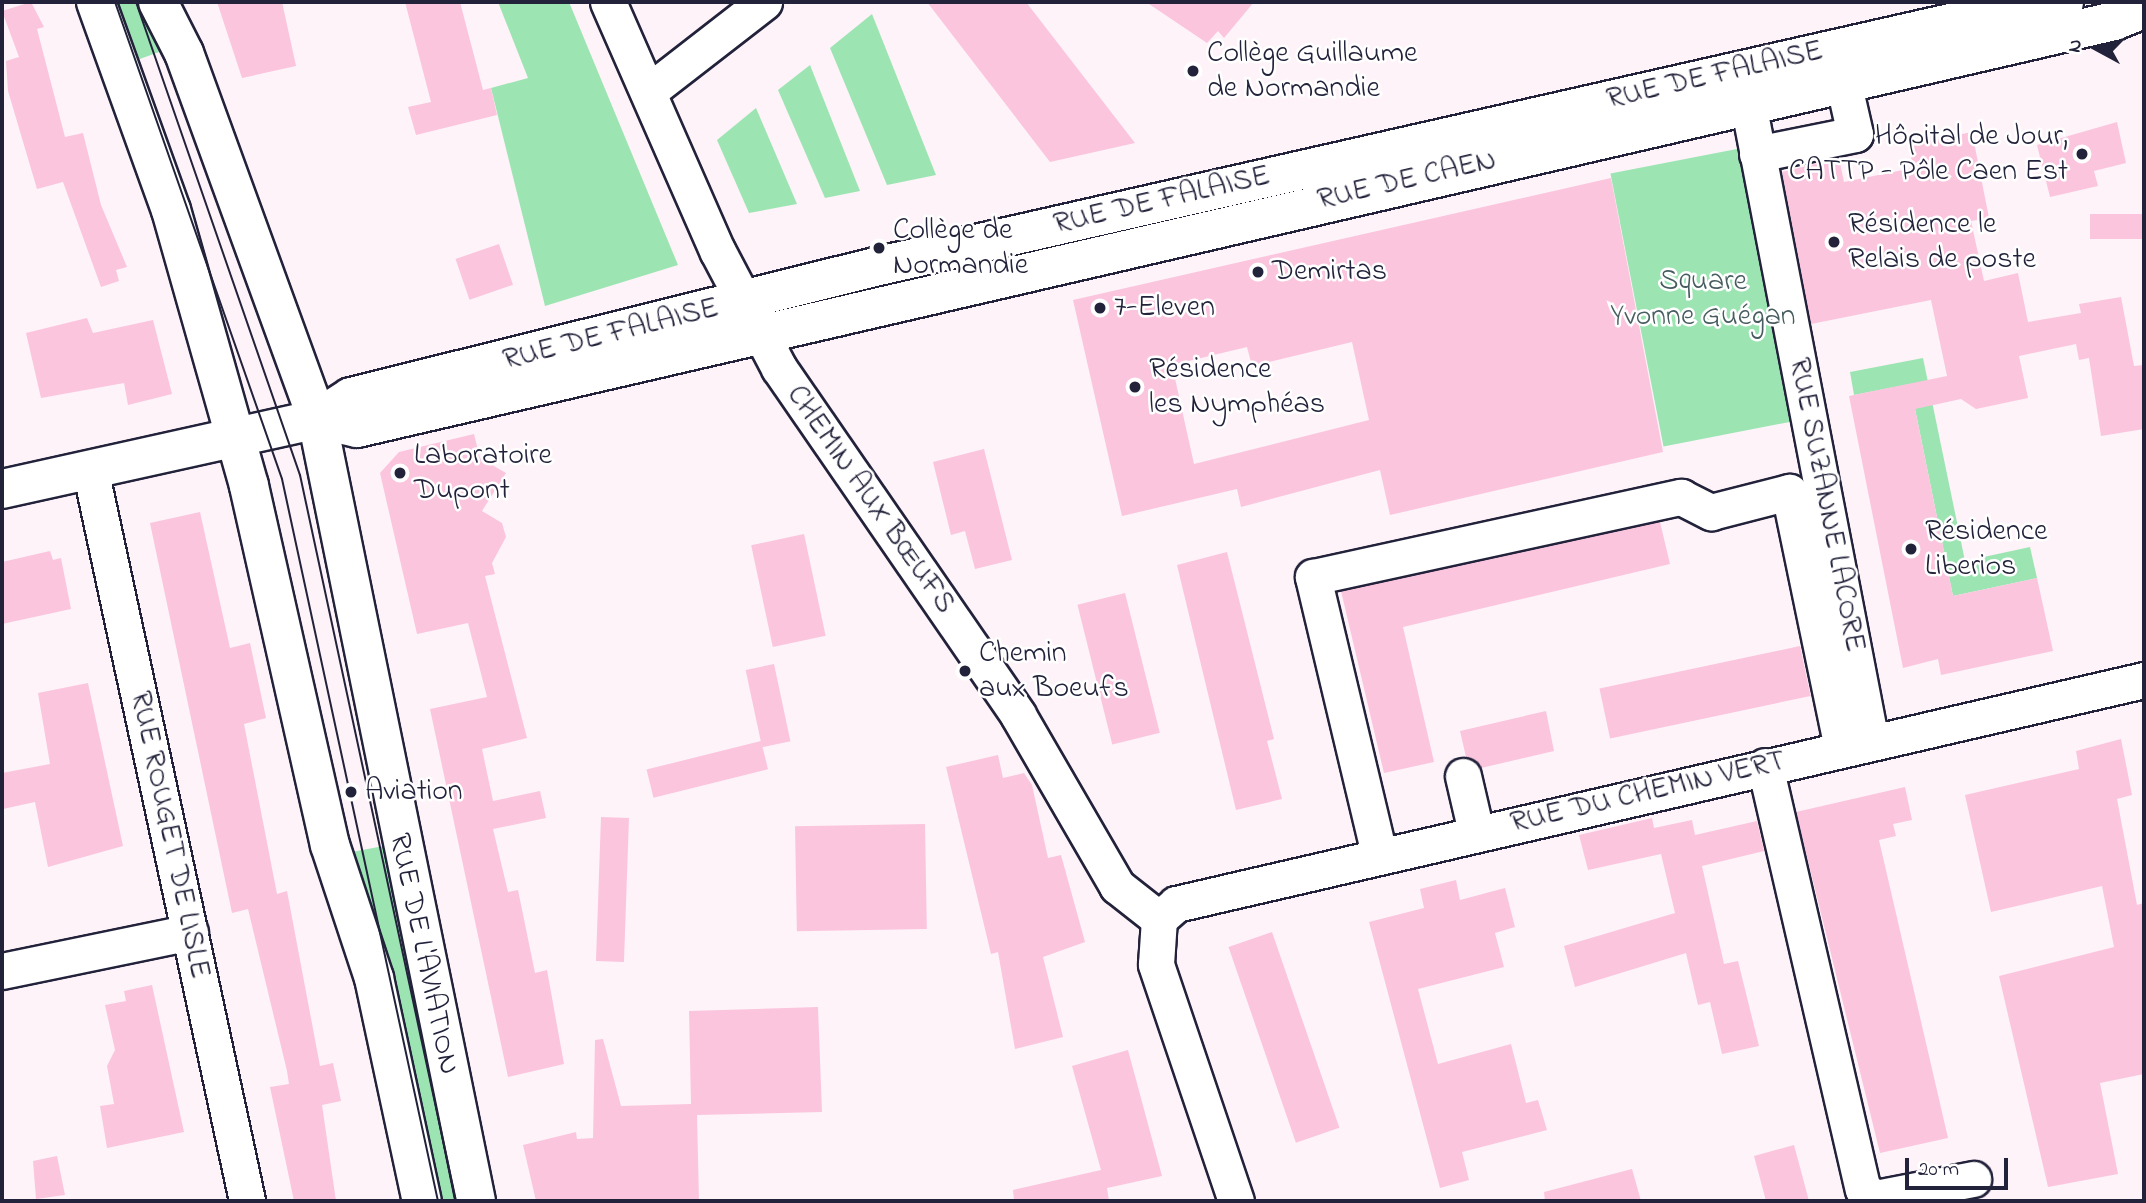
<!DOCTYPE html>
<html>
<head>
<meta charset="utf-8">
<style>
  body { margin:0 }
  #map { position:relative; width:2146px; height:1203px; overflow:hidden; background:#fef3f8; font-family:"Indie Flower",sans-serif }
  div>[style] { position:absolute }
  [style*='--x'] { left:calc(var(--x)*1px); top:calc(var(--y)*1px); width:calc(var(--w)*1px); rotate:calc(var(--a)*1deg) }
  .green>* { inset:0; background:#9ce5b3; transform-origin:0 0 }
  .building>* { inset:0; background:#fbc5de; transform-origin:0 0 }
  .roads { filter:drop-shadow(2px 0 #22223b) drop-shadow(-2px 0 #22223b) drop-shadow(0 2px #22223b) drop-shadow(0 -2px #22223b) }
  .minor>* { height:35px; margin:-17.5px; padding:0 17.5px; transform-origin:17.5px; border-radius:17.5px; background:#fff }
  .major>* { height:38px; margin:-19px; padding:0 19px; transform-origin:19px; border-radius:19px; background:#fff }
  .tram>* { height:2px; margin:-1px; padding:0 1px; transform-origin:1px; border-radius:1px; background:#22223b }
  .dots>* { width:19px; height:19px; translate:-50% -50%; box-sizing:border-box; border:4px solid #fff; border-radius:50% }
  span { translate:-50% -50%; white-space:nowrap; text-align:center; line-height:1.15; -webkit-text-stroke:5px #fff; paint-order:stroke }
  .poi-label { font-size:30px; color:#22223b }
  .left { translate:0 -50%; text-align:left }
  .right { translate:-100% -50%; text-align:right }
  .street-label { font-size:30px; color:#22223b }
  .park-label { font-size:30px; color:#475c5f }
  .frame { position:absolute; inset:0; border:4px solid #22223b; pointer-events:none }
  .north { position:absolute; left:2062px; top:14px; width:70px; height:70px; -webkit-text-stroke:5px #fff; paint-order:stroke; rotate:278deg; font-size:19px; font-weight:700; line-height:28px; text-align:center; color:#22223b }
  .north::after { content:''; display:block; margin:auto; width:24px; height:32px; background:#22223b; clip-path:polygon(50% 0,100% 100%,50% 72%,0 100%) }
  .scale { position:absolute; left:1905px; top:1158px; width:103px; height:32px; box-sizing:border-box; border:4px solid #22223b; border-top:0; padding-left:9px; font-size:21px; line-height:24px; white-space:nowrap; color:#22223b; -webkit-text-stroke:5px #fff; paint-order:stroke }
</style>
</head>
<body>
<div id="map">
  <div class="green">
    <div style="clip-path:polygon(104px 2px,149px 2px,173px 47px,126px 64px)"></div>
    <div style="clip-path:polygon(498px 2px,569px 2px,678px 265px,545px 306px,491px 88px,528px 78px)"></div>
    <div style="clip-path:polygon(872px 14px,936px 175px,887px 185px,830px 48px)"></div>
    <div style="clip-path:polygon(810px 65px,860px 191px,825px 198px,778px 90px)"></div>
    <div style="clip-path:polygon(756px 108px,797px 204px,749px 213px,717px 140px)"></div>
    <div style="left:1742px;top:148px;width:278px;height:134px;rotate:79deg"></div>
    <div style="clip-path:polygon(1923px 358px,1965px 561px,2030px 547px,2037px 578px,1953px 596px,1910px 384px,1854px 395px,1850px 372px)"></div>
    <div style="clip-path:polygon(389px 845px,466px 1201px,430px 1201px,341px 854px)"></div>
  </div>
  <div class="building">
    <div style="clip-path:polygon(31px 2px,44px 27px,37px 29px,65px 137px,83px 133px,101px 205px,127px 267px,116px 270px,119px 281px,101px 287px,63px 182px,37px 189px,8px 91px,6px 61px,19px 57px,2px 11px)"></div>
    <div style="clip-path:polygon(217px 2px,282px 2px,296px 66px,242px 78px)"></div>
    <div style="clip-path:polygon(405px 2px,460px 2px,483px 90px,491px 88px,497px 115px,416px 135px,408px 107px,431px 102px)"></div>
    <div style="clip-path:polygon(927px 2px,1026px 2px,1135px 143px,1050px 162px)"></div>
    <div style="clip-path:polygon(1146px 2px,1254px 2px,1224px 38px,1218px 31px,1207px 43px)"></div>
    <div style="clip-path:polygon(2117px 122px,2126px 163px,2094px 171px,2098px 186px,2050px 197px,2037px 145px)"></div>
    <div style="clip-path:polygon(1972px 132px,1989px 218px,1971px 221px,1984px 281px,2018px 273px,2028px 322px,2081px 313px,2079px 304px,2121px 297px,2134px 366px,2144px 365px,2144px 429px,2101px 436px,2089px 358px,2079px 360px,2076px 344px,2019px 356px,2028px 398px,1976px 409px,1961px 399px,1915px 409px,1953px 596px,2037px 578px,2053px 651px,1941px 675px,1938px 659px,1903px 668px,1849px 396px,1947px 376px,1931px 300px,1811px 324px,1782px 172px,1839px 158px,1844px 182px,1913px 168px,1909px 145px)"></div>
    <div style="clip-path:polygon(evenodd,1611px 178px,1663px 452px,1390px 515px,1380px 470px,1241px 507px,1237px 489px,1122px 516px,1073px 300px,1611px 178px,1352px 342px,1369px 420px,1194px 464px,1172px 365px,1247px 347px,1252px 366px,1352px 342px)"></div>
    <div style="left:2144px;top:214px;width:25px;height:54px;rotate:90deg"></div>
    <div style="left:499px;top:244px;width:43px;height:46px;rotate:71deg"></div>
    <div style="clip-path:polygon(87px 318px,93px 333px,153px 320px,172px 394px,128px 405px,124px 383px,41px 398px,26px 333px)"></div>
    <div style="clip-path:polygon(474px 434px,480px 458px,506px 473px,482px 511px,502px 523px,506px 537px,492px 563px,495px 574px,485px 576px,527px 738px,482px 749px,493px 801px,540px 791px,546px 818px,493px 829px,508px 892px,518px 890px,535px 973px,547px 970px,564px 1064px,508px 1077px,430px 709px,487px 697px,468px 623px,417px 634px,380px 473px,399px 452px)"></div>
    <div style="clip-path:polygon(984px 449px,1012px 560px,975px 569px,965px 531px,951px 535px,933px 462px)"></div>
    <div style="clip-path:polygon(200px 512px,230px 648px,250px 643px,266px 718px,244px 724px,277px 894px,287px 891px,320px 1066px,333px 1063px,341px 1101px,322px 1105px,336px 1201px,294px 1201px,270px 1087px,289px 1084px,287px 1071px,248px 909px,232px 913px,150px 523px)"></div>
    <div style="clip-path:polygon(1660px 522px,1670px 564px,1403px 627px,1434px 762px,1384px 773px,1341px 591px)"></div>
    <div style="left:804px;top:534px;width:104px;height:54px;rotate:78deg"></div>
    <div style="clip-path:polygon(50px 551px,53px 560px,61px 558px,71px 609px,2px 624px,2px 562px)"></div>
    <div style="clip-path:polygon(1227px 552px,1274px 739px,1267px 741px,1282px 799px,1236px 810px,1177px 565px)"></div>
    <div style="left:1125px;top:593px;width:144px;height:49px;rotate:76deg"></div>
    <div style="left:1800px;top:646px;width:51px;height:205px;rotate:78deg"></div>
    <div style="left:774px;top:664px;width:79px;height:29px;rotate:78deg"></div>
    <div style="clip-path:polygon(88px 683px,123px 846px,48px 867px,35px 802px,3px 809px,2px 773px,50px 764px,38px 693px)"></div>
    <div style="clip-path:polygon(1546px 711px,1554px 751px,1481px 768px,1466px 757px,1460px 731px)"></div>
    <div style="clip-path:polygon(2121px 739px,2132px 795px,2117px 799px,2137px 905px,2144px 903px,2144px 1074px,2100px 1083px,2118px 1174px,2048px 1187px,1999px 976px,2114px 947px,2102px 886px,1991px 912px,1965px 795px,2079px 769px,2076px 751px)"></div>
    <div style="left:761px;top:741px;width:29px;height:118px;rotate:76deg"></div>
    <div style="clip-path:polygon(998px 755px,1003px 778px,1024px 773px,1032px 785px,1048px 858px,1061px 855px,1085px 942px,1043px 957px,1063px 1037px,1015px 1049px,998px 952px,991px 954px,946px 767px)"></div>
    <div style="clip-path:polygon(1905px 787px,1912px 820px,1893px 824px,1896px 836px,1879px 840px,1948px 1138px,1880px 1153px,1796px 812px)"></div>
    <div style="left:601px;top:817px;width:28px;height:144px;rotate:2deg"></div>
    <div style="clip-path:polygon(1652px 818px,1654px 828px,1692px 820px,1695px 835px,1757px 821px,1764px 851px,1702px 866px,1724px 964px,1738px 961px,1759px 1046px,1722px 1054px,1710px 1002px,1698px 1005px,1686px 953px,1575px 987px,1564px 946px,1675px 913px,1661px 854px,1588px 870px,1579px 835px)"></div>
    <div style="left:925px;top:824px;width:105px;height:130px;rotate:89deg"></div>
    <div style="clip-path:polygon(1456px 880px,1460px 900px,1505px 888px,1515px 927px,1495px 933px,1504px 967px,1418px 989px,1438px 1064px,1511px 1044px,1526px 1103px,1538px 1100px,1547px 1130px,1462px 1152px,1469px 1180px,1440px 1188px,1369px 922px,1424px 908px,1420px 889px)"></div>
    <div style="left:1272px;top:932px;width:207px;height:46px;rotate:71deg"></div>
    <div style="clip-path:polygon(152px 985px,184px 1132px,107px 1148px,100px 1106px,114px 1104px,107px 1066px,115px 1050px,105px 1005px,126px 1001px,124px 991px)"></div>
    <div style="clip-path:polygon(818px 1007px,822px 1112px,697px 1115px,699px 1201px,536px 1201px,523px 1145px,576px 1132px,577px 1139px,593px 1138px,595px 1040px,603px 1039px,621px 1106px,691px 1104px,689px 1011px)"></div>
    <div style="clip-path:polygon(1128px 1050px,1162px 1176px,1107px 1188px,1109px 1201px,1014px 1201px,1013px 1190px,1101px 1170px,1072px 1066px)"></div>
    <div style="clip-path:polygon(1794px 1145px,1809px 1201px,1766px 1201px,1754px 1156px)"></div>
    <div style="clip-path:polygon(57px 1156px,65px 1195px,36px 1199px,33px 1161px)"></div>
    <div style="clip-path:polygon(1632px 1169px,1641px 1201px,1545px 1201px,1544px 1192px)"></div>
  </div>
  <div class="roads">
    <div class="minor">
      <div style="--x:608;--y:2;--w:273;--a:66.3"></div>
      <div style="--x:718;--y:252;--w:131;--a:62.3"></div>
      <div style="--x:779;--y:368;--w:421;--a:55.4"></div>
      <div style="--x:1018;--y:715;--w:198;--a:59.9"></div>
      <div style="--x:1117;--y:886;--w:53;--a:38.2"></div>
      <div style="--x:2020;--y:37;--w:48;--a:-28.7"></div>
      <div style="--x:2062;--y:14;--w:12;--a:-76"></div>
      <div style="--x:648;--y:92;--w:147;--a:-37.8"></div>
      <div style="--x:1748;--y:103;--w:651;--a:79.1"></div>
      <div style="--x:1757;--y:154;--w:100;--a:-11.5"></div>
      <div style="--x:1855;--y:134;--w:54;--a:-102.8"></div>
      <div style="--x:90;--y:469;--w:749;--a:77.89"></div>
      <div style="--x:1765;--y:766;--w:434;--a:77"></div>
      <div style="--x:1863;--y:1189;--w:15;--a:37"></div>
      <div style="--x:1875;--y:1198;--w:100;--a:-11"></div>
      <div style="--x:1463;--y:776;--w:57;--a:76.9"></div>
      <div style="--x:1379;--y:854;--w:285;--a:-103.4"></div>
      <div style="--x:1313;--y:577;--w:377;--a:-12.3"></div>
      <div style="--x:1681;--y:497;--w:34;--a:27"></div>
      <div style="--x:1711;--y:512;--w:81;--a:-14.4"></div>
      <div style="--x:1789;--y:492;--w:262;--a:78.3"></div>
      <div style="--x:2;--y:971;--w:192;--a:-11.7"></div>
      <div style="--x:1236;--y:1201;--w:250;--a:-108.7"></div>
      <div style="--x:1156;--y:964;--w:45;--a:-86.2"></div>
      <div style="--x:1159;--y:919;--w:23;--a:-41"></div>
      <div style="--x:1176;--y:904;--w:994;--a:-13.03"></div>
    </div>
    <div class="major">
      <div style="--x:96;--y:2;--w:221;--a:70.2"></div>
      <div style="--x:171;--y:210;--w:287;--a:74.2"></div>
      <div style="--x:249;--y:486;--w:368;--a:77.3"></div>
      <div style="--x:330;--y:845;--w:140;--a:71.7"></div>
      <div style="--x:374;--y:978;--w:228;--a:77.9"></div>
      <div style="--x:158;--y:2;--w:57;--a:63"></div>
      <div style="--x:184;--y:53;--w:389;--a:70"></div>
      <div style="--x:317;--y:419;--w:798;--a:78.51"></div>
      <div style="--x:317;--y:419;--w:41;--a:12.7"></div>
      <div style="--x:357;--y:428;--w:1804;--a:-13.04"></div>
      <div style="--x:2114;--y:21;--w:32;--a:-22"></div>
      <div style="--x:2;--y:489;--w:323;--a:-12.5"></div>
      <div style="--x:317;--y:419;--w:40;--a:-32.9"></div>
      <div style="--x:351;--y:397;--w:544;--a:-13.93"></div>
      <div style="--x:879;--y:266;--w:1194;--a:-12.78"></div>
    </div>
  </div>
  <div class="tram">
    <div style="--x:115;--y:2;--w:505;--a:70.7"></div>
    <div style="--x:282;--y:479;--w:739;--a:77.81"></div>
    <div style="--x:136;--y:2;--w:501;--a:70.88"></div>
    <div style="--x:300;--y:475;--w:743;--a:77.87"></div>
  </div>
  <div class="dots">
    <div style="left:1193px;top:71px;background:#22223b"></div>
    <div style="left:2082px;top:154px;background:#22223b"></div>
    <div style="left:1834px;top:242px;background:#22223b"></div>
    <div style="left:879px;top:248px;background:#22223b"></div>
    <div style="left:1258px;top:272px;background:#22223b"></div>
    <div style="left:1100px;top:308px;background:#22223b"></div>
    <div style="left:1135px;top:387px;background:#22223b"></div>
    <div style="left:400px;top:473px;background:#22223b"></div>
    <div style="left:1911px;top:549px;background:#22223b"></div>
    <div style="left:965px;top:671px;background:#22223b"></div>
    <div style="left:351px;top:792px;background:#22223b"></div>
  </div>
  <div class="poi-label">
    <span class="left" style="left:1207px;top:71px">Collège Guillaume<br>de Normandie</span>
    <span class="right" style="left:2068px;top:154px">Hôpital de Jour,<br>CATTP - Pôle Caen Est</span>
    <span class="left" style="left:1848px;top:242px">Résidence le<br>Relais de poste</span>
    <span class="left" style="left:893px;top:248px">Collège de<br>Normandie</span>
    <span class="left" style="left:1272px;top:272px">Demirtas</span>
    <span class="left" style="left:1114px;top:308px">7-Eleven</span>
    <span class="left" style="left:1149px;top:387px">Résidence<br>les Nymphéas</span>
    <span class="left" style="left:414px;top:473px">Laboratoire<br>Dupont</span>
    <span class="left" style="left:1925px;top:549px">Résidence<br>Liberios</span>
    <span class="left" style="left:979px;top:671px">Chemin<br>aux Boeufs</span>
    <span class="left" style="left:365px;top:792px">Aviation</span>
  </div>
  <div class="street-label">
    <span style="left:1715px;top:76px;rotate:-13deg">RUE DE FALAISE</span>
    <span style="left:1407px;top:181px;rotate:-13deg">RUE DE CAEN</span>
    <span style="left:1162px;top:201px;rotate:-13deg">RUE DE FALAISE</span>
    <span style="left:611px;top:335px;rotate:-14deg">RUE DE FALAISE</span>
    <span style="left:870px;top:500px;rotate:55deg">CHEMIN AUX BŒUFS</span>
    <span style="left:1826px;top:505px;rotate:79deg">RUE SUZANNE LACORE</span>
    <span style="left:1648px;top:793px;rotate:-13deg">RUE DU CHEMIN VERT</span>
    <span style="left:169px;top:835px;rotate:78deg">RUE ROUGET DE LISLE</span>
    <span style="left:423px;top:954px;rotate:78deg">RUE DE L'AVIATION</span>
  </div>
  <div class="park-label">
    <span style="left:1703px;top:299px">Square<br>Yvonne Guégan</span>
  </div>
  <div class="frame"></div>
  <div class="north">N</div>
  <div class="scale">20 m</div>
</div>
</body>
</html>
